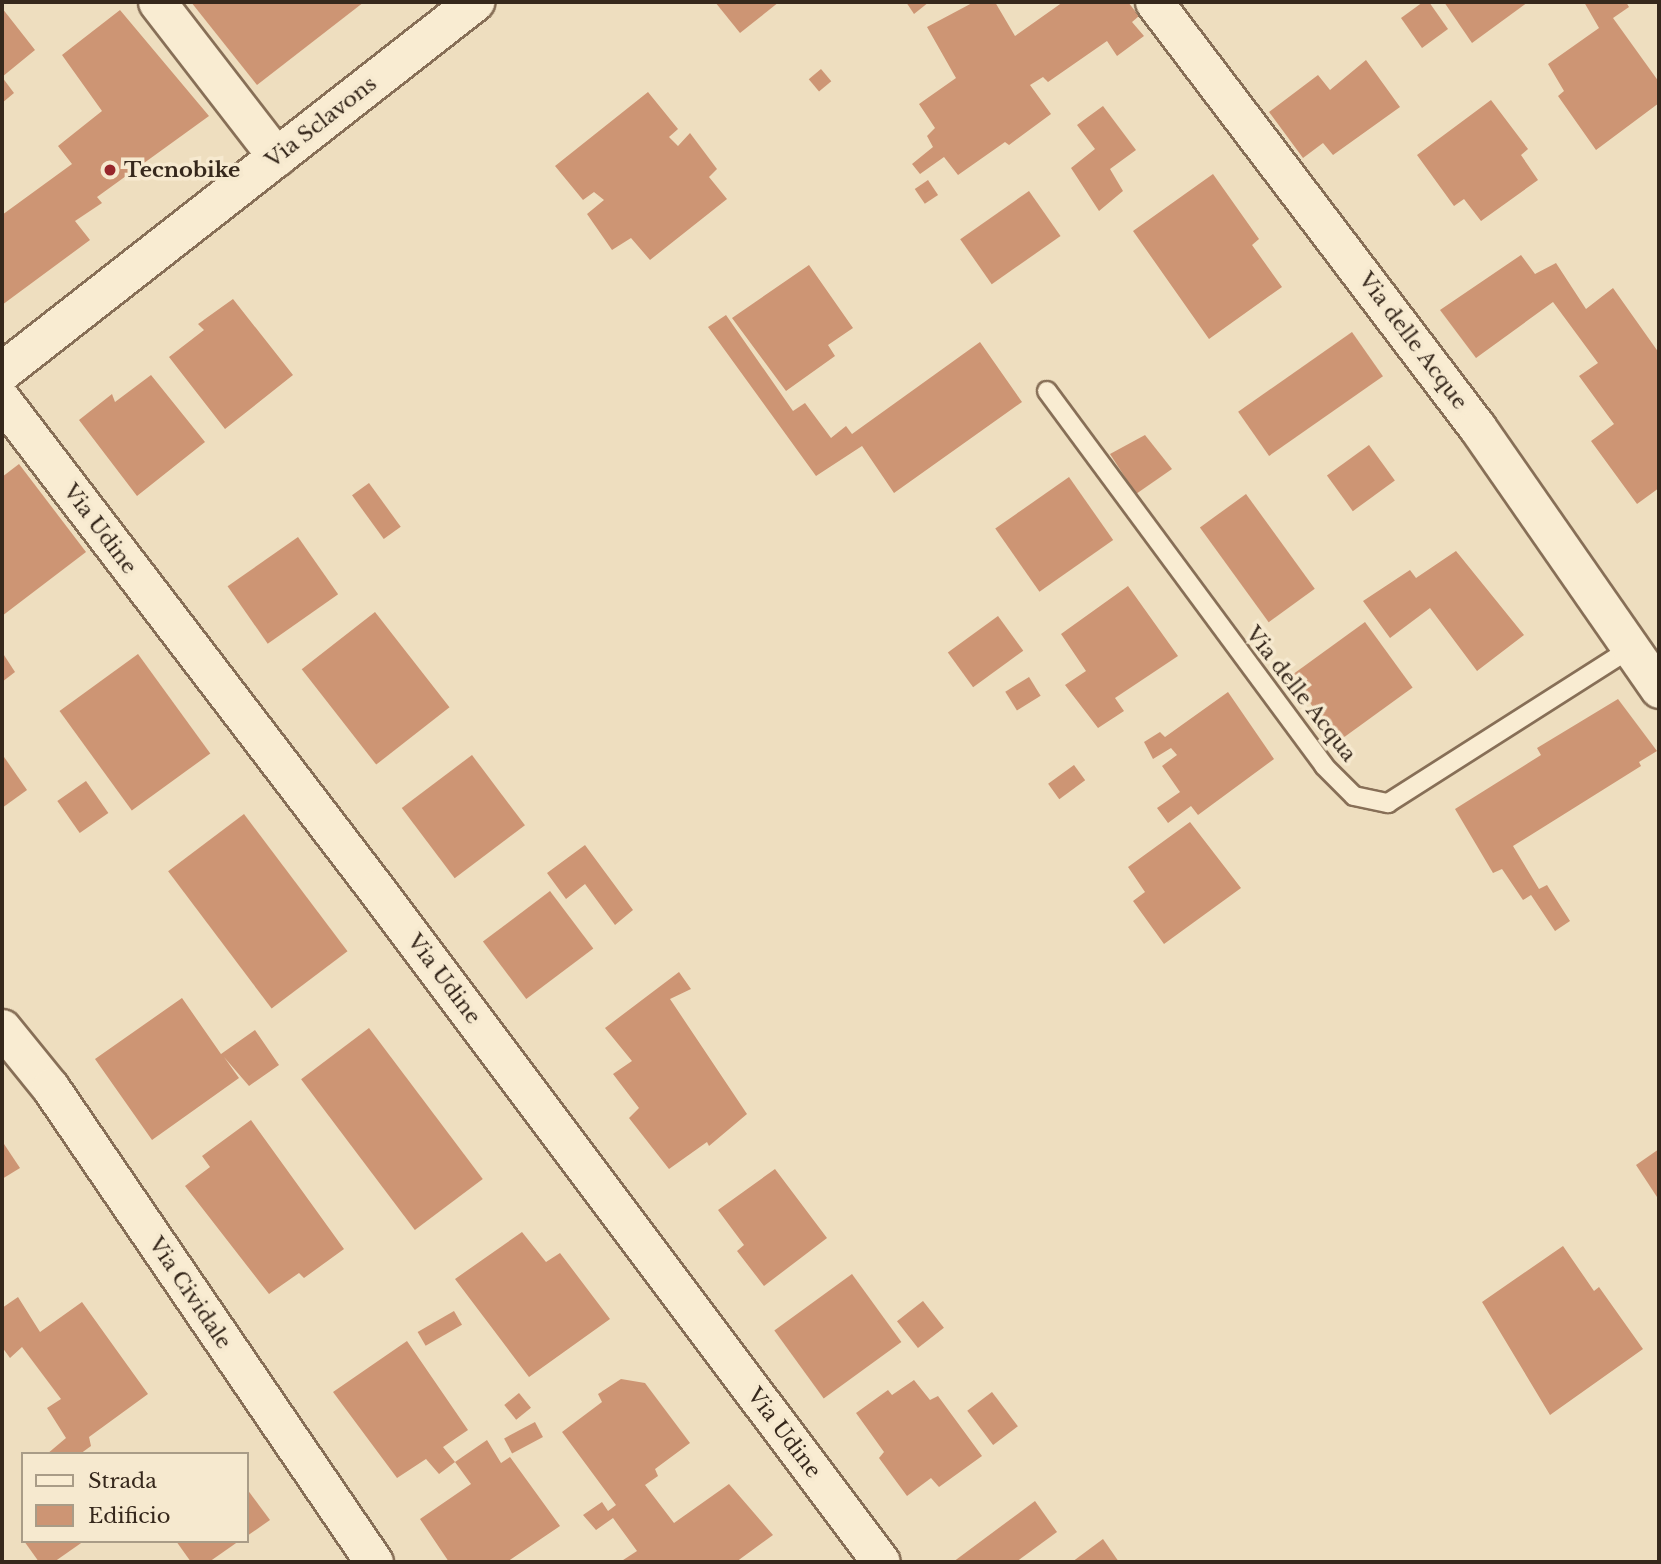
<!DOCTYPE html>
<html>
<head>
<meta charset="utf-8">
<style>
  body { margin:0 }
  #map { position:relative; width:1661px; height:1564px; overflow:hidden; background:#eedebf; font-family:"Libre Baskerville",serif }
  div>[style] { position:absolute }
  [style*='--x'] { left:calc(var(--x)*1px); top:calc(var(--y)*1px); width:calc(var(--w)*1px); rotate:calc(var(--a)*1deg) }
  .building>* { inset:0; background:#cd9574; transform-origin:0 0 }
  .roads { filter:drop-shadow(2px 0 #876f57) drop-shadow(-2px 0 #876f57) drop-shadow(0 2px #876f57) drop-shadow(0 -2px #876f57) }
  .lane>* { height:18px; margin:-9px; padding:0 9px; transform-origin:9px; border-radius:9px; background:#f9ecd2 }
  .street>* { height:37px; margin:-18.5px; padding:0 18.5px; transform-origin:18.5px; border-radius:18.5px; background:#f9ecd2 }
  .secondary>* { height:38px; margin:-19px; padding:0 19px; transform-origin:19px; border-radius:19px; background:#f9ecd2 }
  .dots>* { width:19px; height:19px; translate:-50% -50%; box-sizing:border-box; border:4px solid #f6e9cf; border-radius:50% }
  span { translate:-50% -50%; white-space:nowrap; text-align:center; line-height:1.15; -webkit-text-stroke:7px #f6e9cf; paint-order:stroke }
  .street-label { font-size:21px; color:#36281c }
  .poi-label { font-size:21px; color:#36281c; font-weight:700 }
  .left { translate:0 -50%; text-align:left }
  .frame { position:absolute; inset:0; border:4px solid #36281c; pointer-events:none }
  .legend { position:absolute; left:21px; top:1452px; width:228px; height:91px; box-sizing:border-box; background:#f6e9cf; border:2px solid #a99c87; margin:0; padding:9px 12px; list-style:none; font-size:21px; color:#36281c }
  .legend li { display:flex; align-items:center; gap:14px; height:35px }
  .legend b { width:35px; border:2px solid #a99c87 }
</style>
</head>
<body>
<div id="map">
  <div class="building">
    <div style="clip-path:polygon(191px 2px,364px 2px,257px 85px)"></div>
    <div style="clip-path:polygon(715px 2px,779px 2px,740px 33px)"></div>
    <div style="clip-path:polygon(906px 2px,929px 2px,914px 14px)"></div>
    <div style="clip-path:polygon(974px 2px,995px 2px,1015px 36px,1063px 2px,1128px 2px,1139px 16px,1132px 22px,1144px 36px,1117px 56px,1107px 41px,1048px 82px,1043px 77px,1030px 85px,1051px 114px,1009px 145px,1005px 142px,958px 175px,944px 157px,920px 174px,912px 164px,933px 147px,927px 136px,935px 128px,919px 104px,956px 78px,927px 27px)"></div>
    <div style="clip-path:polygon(1423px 2px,1429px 2px,1448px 29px,1422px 48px,1401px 18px)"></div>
    <div style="clip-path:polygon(1444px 2px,1528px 2px,1472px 43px)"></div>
    <div style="clip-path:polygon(1584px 2px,1626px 2px,1629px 7px,1613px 18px,1659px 82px,1659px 103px,1596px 150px,1558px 96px,1564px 91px,1548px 64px,1599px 28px)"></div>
    <div style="clip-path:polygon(2px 8px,35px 50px,2px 77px,14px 93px,2px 103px)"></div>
    <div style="clip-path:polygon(120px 10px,209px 116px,97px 197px,102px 203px,75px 221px,90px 240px,2px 305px,2px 215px,72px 164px,58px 146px,102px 111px,62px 55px)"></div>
    <div style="clip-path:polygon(1366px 60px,1400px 107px,1333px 155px,1323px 143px,1303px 158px,1269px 112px,1318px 75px,1330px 90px)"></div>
    <div style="left:821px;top:69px;width:16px;height:16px;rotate:50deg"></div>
    <div style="clip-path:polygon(648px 92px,678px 129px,669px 137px,678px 146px,690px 133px,717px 169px,709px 177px,727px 199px,650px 260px,631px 238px,612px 250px,587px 214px,604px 200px,594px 192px,583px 200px,555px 166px)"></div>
    <div style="clip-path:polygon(1491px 100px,1528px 149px,1521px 155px,1538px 180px,1481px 221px,1464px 199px,1454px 206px,1417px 155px)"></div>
    <div style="clip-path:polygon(1103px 106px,1136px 150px,1110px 169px,1123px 191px,1099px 211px,1071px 168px,1095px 149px,1077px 125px)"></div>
    <div style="clip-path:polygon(1213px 174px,1259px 239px,1252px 245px,1282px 287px,1209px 339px,1133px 231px)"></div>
    <div style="left:928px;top:180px;width:18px;height:16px;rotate:56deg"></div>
    <div style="left:1029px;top:191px;width:55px;height:84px;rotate:55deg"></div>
    <div style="clip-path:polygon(1521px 255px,1535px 274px,1556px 263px,1586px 309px,1613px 288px,1659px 353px,1659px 488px,1637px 504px,1591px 441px,1614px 424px,1579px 376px,1598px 363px,1553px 302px,1476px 358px,1440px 310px)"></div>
    <div style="clip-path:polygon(809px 265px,853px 328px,828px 345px,835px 356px,786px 391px,732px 318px)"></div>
    <div style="clip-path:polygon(233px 299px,293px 375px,225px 429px,169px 357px,204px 330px,198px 324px)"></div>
    <div style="clip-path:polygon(726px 315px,793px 411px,805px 403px,831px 438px,846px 426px,852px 434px,980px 342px,1022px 402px,894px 493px,862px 446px,816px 476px,708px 327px)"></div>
    <div style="left:1352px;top:332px;width:54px;height:139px;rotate:55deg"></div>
    <div style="clip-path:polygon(151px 375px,205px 442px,137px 496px,79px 420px,112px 394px,115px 402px)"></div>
    <div style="clip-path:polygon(1145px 435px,1172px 469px,1136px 494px,1110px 454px)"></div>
    <div style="left:1369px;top:445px;width:44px;height:52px;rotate:54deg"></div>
    <div style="clip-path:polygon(19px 464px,86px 552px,2px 616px,2px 477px)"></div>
    <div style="left:1069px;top:477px;width:77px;height:90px;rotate:55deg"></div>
    <div style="left:369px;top:483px;width:54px;height:21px;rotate:54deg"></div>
    <div style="left:1246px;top:494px;width:117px;height:57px;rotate:54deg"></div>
    <div style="left:298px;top:537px;width:70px;height:86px;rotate:55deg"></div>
    <div style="clip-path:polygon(1456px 551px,1524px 635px,1477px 671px,1430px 608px,1390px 638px,1363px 601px,1410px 570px,1416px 578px)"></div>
    <div style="clip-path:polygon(1128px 586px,1178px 656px,1115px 698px,1124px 711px,1098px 728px,1065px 685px,1086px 671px,1061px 634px)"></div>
    <div style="left:375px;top:612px;width:121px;height:93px;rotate:52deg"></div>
    <div style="left:998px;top:616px;width:43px;height:62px;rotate:54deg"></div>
    <div style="left:1365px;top:622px;width:81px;height:92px;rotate:54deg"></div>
    <div style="clip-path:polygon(2px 652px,15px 672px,2px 682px)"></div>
    <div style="left:138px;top:654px;width:123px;height:97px;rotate:54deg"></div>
    <div style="left:1029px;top:677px;width:22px;height:28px;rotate:58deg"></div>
    <div style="clip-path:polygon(1228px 692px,1274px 759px,1198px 815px,1191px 806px,1168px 823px,1157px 808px,1180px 792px,1162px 766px,1177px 755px,1171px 748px,1153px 759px,1144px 742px,1160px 732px,1165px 737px)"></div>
    <div style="clip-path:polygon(1618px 699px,1657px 751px,1639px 762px,1641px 766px,1513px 846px,1539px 889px,1547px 885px,1570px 921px,1555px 931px,1531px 895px,1523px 900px,1502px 869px,1493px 873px,1455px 809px,1541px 755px,1537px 748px)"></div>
    <div style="clip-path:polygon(2px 754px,27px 790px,2px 808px)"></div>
    <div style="left:472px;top:755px;width:88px;height:88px;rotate:53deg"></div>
    <div style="left:1074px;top:765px;width:19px;height:32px;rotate:54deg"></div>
    <div style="left:86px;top:781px;width:39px;height:35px;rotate:55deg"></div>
    <div style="left:244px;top:814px;width:172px;height:95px;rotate:53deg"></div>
    <div style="clip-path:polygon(1190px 822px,1241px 888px,1164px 944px,1133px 901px,1145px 892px,1128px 867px)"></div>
    <div style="clip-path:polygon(585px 845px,633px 910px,615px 925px,585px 884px,566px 899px,547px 873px)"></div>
    <div style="left:550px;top:891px;width:72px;height:84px;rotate:53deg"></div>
    <div style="clip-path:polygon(679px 972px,691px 989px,670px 999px,747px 1114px,709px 1146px,707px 1142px,669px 1169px,629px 1118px,639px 1108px,613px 1074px,632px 1061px,605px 1028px)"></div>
    <div style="clip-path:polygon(182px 998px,221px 1054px,255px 1030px,279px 1065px,249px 1086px,224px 1057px,239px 1078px,152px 1140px,95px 1059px)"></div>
    <div style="left:369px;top:1028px;width:189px;height:85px;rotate:53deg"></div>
    <div style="clip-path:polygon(251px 1120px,344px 1249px,304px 1278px,299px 1273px,269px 1294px,185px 1186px,210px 1167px,202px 1156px)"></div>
    <div style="clip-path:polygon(2px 1141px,20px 1168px,2px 1179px)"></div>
    <div style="clip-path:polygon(1659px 1149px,1659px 1200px,1636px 1165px)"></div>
    <div style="clip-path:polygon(775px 1169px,827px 1238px,764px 1286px,737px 1251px,744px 1245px,718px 1210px)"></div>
    <div style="clip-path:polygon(522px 1232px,546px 1262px,560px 1253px,610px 1319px,529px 1377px,455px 1279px)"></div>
    <div style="clip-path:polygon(1563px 1246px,1594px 1291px,1599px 1287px,1643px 1349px,1550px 1415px,1482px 1302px)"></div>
    <div style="left:852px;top:1274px;width:84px;height:96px;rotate:54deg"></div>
    <div style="clip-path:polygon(18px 1297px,40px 1332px,82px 1302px,148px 1394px,89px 1437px,91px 1446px,80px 1454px,47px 1454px,66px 1438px,47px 1408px,61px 1399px,22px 1347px,10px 1358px,2px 1347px,2px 1308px)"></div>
    <div style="left:923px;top:1301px;width:34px;height:33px;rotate:52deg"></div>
    <div style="left:454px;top:1311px;width:16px;height:42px;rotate:60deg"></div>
    <div style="clip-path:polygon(407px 1341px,468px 1430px,443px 1447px,455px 1462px,439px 1474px,426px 1459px,397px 1478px,333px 1392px)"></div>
    <div style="clip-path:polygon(621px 1379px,645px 1383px,690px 1443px,655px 1469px,658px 1476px,645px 1485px,674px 1523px,729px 1484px,773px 1535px,736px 1562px,620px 1562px,637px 1551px,613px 1518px,596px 1530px,583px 1515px,602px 1502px,608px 1511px,616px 1505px,562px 1432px,602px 1402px,598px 1394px)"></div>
    <div style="clip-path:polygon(914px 1380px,930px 1400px,938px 1396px,982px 1456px,939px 1487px,931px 1478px,907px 1496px,879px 1458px,884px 1452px,856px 1413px,888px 1390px,892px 1395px)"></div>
    <div style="left:992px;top:1392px;width:43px;height:31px;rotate:53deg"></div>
    <div style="left:519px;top:1393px;width:19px;height:19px;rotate:51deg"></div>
    <div style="left:535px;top:1422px;width:17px;height:35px;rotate:62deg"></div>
    <div style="clip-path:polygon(487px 1440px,501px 1463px,510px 1457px,560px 1526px,507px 1562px,449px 1562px,420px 1519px,471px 1484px,455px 1462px)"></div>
    <div style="clip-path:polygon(247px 1489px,270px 1520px,247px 1536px)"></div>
    <div style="clip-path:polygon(1035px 1501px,1057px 1532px,1016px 1562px,953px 1562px)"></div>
    <div style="clip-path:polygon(1103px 1539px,1119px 1562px,1072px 1562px)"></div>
    <div style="clip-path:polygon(24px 1541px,84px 1541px,54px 1562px,39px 1562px)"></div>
    <div style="clip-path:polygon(176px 1541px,239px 1541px,209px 1562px,191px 1562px)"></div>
  </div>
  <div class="roads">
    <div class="lane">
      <div style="--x:1047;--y:391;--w:466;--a:53.5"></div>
      <div style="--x:1324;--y:766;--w:42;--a:45"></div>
      <div style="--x:1354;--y:796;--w:35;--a:12"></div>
      <div style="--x:1388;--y:803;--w:288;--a:-32.5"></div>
    </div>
    <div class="street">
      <div style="--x:157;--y:2;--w:196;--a:52.3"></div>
      <div style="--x:1154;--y:2;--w:534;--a:52.77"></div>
      <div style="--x:1477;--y:427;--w:319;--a:55.2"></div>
      <div style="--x:2;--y:400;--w:616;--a:52.59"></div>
      <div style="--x:376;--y:889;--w:841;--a:53.12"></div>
      <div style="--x:2;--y:1028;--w:76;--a:50.9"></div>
      <div style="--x:50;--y:1087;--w:575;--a:55.7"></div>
    </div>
    <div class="secondary">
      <div style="--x:2;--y:372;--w:601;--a:-38.03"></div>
    </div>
  </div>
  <div class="dots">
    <div style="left:110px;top:170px;background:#97272c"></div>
  </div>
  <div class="street-label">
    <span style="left:321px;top:122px;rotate:-38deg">Via Sclavons</span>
    <span style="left:1413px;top:341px;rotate:53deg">Via delle Acque</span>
    <span style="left:100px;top:529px;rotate:53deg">Via Udine</span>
    <span style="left:1301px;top:694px;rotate:52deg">Via delle Acqua</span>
    <span style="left:444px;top:979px;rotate:53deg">Via Udine</span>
    <span style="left:190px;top:1293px;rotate:56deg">Via Cividale</span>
    <span style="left:784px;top:1433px;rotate:53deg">Via Udine</span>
  </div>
  <div class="poi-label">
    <span class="left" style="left:124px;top:170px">Tecnobike</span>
  </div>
  <div class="frame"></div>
  <ul class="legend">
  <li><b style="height:9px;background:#f9ecd2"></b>Strada</li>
  <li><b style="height:19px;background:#cd9574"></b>Edificio</li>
  </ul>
</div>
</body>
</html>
